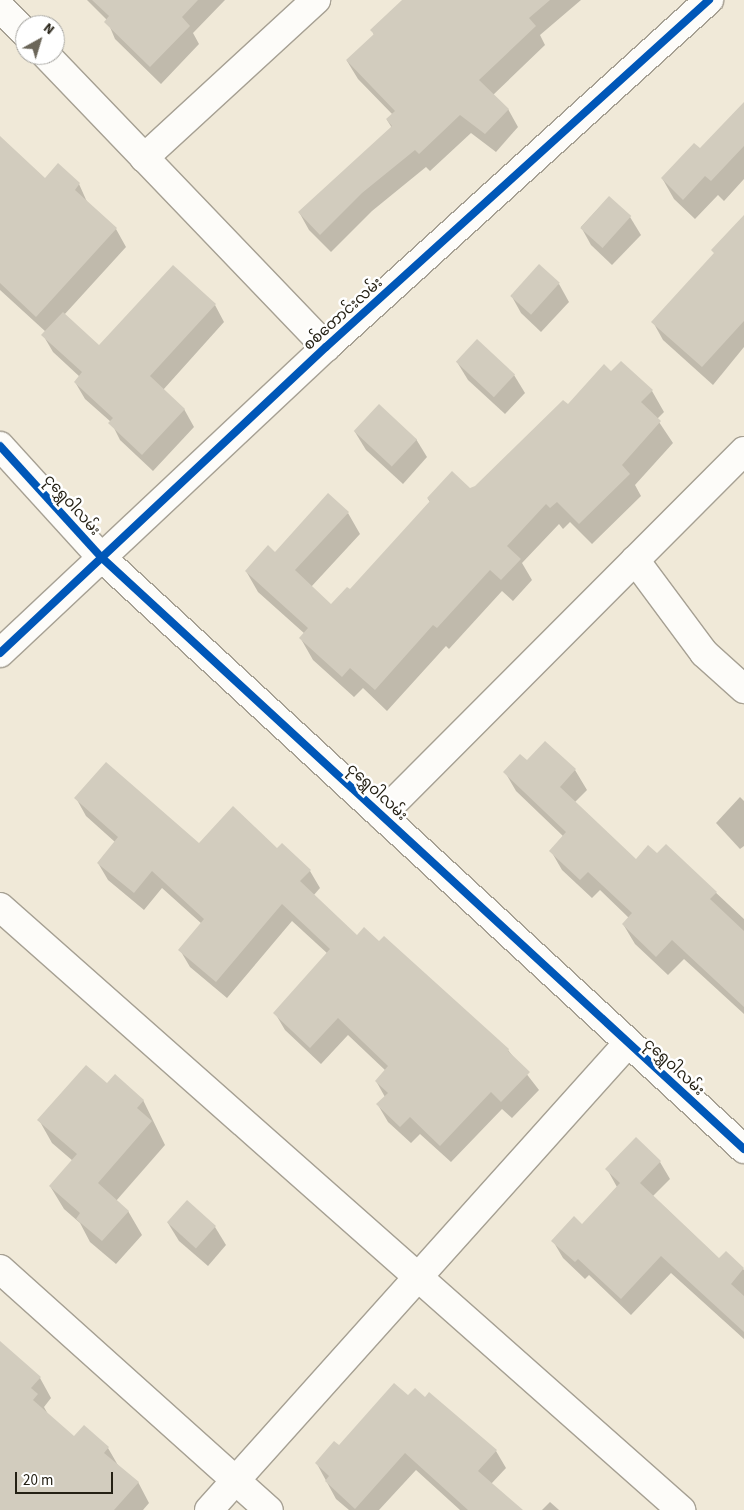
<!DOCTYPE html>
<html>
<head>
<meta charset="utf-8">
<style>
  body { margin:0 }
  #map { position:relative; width:744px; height:1510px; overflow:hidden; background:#f0e9d8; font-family:"Source Sans 3","Noto Sans Myanmar",sans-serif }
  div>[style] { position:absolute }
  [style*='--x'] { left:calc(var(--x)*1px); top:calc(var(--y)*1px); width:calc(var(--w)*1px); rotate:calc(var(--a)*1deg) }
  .shadow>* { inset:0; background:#0003 }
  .building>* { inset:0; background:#d2ccbe; transform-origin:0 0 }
  .roads { filter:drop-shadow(1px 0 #a6a093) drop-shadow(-1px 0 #a6a093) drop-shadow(0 1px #a6a093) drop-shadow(0 -1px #a6a093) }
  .minor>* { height:28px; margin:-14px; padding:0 14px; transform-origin:14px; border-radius:14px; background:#fdfcf9 }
  .tertiary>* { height:28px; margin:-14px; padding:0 14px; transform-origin:14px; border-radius:14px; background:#fdfcf9 }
  .cycleway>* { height:8px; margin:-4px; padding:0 4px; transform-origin:4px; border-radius:4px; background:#0057b8 }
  span { translate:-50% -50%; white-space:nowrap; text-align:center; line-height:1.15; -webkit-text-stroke:5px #fff; paint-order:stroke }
  .street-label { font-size:15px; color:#242014 }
  .north { position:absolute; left:15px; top:15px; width:50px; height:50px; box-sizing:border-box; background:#fff; border:1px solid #a7a6a1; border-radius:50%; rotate:39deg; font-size:14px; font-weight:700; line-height:20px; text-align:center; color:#242014 }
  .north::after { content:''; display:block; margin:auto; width:18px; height:22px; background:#6b6659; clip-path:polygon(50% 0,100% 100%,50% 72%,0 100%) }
  .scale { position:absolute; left:15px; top:1472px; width:98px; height:22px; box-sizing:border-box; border:2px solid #242014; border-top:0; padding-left:6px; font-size:15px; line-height:18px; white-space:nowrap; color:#242014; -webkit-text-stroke:4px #fff; paint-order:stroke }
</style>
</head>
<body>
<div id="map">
  <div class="shadow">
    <div style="clip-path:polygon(87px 0,225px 0,193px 33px,199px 44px,161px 84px,115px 39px,107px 20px)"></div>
    <div style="clip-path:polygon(420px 0,581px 0,540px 35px,545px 45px,493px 95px,508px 109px,518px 127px,496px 152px,471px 133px,430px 171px,426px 167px,372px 211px,331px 252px,309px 230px,299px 212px,392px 128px,387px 120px,393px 115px,358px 79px,347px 61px,374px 35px,372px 30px)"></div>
    <div style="clip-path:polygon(744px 103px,744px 179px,724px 201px,718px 195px,695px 219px,674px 199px,662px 178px,700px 150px)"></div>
    <div style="clip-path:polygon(0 138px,45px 179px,79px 184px,88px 204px,116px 229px,126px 247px,64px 315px,99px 347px,215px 305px,224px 322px,163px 390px,184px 409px,194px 427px,153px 471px,120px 440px,111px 422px,85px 399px,75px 382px,80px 377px,53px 352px,43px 335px,46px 332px,0 290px)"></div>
    <div style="clip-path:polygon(609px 197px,630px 217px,641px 235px,612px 265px,591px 245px,581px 227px)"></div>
    <div style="clip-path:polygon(744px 230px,744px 347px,713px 385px,663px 340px,653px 322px)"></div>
    <div style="clip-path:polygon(559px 284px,569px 302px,541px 332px,521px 313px,511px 295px)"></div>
    <div style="clip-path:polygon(477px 341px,514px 375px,525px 393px,505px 414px,468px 380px,457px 362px)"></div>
    <div style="clip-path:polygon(611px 373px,652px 391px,664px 412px,657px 419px,673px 443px,635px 485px,641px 496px,592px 544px,570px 522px,563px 529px,559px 524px,522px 563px,532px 580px,513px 601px,502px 591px,449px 649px,446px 646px,387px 711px,363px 688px,354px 697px,313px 660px,301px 639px,305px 634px,258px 592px,246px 571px,348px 513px,360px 534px,311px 587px,331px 606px,350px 591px,430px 502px,428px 499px,476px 488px,568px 406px)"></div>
    <div style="clip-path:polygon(355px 432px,416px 439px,427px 457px,403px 484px,366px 450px)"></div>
    <div style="clip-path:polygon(545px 742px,575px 770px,587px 790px,574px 803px,637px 861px,657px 855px,666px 846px,744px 919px,744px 1014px,684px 959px,668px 975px,635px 944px,623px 924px,629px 918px,600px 890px,592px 898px,562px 870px,551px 851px,564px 837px,516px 791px,505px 772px,527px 762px)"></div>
    <div style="clip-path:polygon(740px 797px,744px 801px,744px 846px,740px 849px,716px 823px)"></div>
    <div style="clip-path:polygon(76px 798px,199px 844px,277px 850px,310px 871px,320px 888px,313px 896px,357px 937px,508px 1050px,539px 1090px,512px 1118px,502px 1109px,451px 1162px,420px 1134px,411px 1143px,388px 1122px,378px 1105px,385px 1097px,376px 1081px,386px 1071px,348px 1035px,321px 1064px,285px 1030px,275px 1013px,328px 954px,292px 921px,227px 998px,190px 967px,180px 950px,202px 924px,162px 888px,144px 910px,108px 880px,98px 863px,115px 842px,86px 816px)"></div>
    <div style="clip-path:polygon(107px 1085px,143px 1100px,165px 1145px,116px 1201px,128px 1211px,142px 1235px,116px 1264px,90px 1242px,80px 1223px,64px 1209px,50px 1186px,73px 1161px,52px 1143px,39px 1120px)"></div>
    <div style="clip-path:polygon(660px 1162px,670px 1179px,653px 1196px,719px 1259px,726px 1252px,744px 1270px,744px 1339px,671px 1273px,631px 1315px,589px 1275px,585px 1279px,563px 1258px,553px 1241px,582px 1226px,617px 1187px,607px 1169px)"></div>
    <div style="clip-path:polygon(187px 1201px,215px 1227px,226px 1245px,208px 1266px,179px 1241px,168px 1223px)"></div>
    <div style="clip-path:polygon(0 1359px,40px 1378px,51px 1398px,44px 1407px,49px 1416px,74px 1438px,108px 1448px,119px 1467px,138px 1482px,149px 1503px,143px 1510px,0 1510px)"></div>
    <div style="clip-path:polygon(408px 1397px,496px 1451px,506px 1468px,491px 1484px,521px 1510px,460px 1510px,416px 1470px,379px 1510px,349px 1510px,336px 1499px,317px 1464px)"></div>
    <div style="clip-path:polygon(550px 1502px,559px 1510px,542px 1510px)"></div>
  </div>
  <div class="building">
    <div style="clip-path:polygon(92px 0,198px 0,182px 17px,190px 26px,150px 67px,104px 22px,109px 16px)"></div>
    <div style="clip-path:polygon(402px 0,550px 0,529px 18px,536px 26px,479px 80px,509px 109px,485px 134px,460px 115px,419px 154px,415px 150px,362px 193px,320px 235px,298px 212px,392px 126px,386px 119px,395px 111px,346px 60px,374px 34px,370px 30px)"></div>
    <div style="clip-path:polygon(744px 102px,744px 146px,711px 181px,705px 176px,683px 200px,661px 178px,694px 143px,700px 148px)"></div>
    <div style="clip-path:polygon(0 136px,45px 178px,58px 163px,80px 183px,75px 190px,117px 228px,36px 317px,0 283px)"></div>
    <div style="left:609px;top:196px;width:30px;height:43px;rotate:42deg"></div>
    <div style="clip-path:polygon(744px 215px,744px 321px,702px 367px,651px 322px,714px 253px,711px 250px)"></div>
    <div style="left:539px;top:264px;width:28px;height:43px;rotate:42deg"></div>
    <div style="clip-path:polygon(173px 265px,216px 304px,150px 376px,185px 409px,142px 455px,108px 423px,113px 418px,74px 382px,82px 372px,41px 335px,63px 312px,99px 345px)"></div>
    <div style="left:477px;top:339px;width:52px;height:31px;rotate:43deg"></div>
    <div style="clip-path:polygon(621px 361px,653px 390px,641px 402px,661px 421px,622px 465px,630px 474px,579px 524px,557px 502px,550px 508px,546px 504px,507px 546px,521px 559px,501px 580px,490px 570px,437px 628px,433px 625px,375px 690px,350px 668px,342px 677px,299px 638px,308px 628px,245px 571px,268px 545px,275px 552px,328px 493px,349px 512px,295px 570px,331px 604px,347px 587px,350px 589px,430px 501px,427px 498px,452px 471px,470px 488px,475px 486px,563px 400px,568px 404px,604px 364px,611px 371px)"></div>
    <div style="left:379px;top:404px;width:52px;height:37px;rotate:43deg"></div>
    <div style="clip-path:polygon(545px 741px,576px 769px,560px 787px,636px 859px,648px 845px,657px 853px,666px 844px,717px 892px,710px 899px,744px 931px,744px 1007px,672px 940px,656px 957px,622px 924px,632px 913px,588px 872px,580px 880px,549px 851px,566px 832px,503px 772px,520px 754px,527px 760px)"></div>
    <div style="clip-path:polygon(106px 762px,199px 843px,233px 806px,277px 848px,282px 843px,311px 870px,300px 881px,357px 935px,364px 927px,379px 941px,384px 936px,509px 1049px,508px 1051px,530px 1072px,501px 1102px,491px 1092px,440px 1146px,410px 1117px,400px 1127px,376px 1104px,388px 1093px,375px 1081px,388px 1066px,338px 1018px,310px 1048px,273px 1013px,330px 949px,282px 904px,216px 982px,178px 950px,204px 919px,152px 871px,134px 893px,97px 863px,118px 837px,74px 798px)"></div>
    <div style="clip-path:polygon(86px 1065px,107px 1083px,115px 1074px,144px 1100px,137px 1108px,152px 1121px,98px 1183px,129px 1211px,102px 1241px,76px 1219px,80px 1213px,49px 1186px,77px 1154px,37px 1120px)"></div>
    <div style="clip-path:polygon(636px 1137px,661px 1161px,640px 1183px,719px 1258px,726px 1251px,744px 1268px,731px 1284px,744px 1296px,744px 1332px,661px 1256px,621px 1299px,578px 1259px,575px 1262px,551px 1241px,574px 1216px,582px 1224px,620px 1183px,605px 1169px)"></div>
    <div style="left:187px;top:1200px;width:39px;height:30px;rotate:42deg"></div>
    <div style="clip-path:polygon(0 1341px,41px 1377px,31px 1388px,38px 1394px,33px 1400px,74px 1436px,84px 1425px,109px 1447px,104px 1453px,139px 1482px,114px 1510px,0 1510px)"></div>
    <div style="clip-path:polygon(394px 1383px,408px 1395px,415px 1388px,425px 1397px,429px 1392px,497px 1450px,478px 1471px,523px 1510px,468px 1510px,405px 1453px,355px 1509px,325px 1481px,329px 1476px,315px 1463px,334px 1441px,339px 1445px)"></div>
  </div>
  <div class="roads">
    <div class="minor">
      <div style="--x:0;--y:7;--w:36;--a:46"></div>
      <div style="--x:46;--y:55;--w:405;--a:46.2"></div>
      <div style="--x:144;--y:158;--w:234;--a:-42.6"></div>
      <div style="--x:635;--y:560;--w:116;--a:53.4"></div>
      <div style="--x:704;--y:653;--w:54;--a:42"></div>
      <div style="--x:381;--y:815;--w:514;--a:-45.08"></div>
      <div style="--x:0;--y:907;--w:910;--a:41.52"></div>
      <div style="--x:0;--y:1269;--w:361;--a:41.9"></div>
      <div style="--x:209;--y:1510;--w:627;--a:-48.1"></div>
    </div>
    <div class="tertiary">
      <div style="--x:0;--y:446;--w:150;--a:47.7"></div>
      <div style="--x:101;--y:557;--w:874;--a:42.64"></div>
      <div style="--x:0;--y:653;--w:447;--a:-43.2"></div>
      <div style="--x:326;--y:347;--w:517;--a:-42.18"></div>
    </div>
  </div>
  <div class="cycleway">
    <div style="--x:0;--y:446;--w:150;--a:47.7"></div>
    <div style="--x:101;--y:557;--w:874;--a:42.64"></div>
    <div style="--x:0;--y:653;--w:447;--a:-43.2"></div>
    <div style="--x:326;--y:347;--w:517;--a:-42.18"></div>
  </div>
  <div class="street-label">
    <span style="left:343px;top:314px;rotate:-42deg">စစ်တောင်းလမ်း</span>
    <span style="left:72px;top:505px;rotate:48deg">ငုရွှေဝါလမ်း</span>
    <span style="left:377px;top:792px;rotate:43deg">ငုရွှေဝါလမ်း</span>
    <span style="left:674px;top:1067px;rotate:43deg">ငုရွှေဝါလမ်း</span>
  </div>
  <div class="north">N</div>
  <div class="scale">20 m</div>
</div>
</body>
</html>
